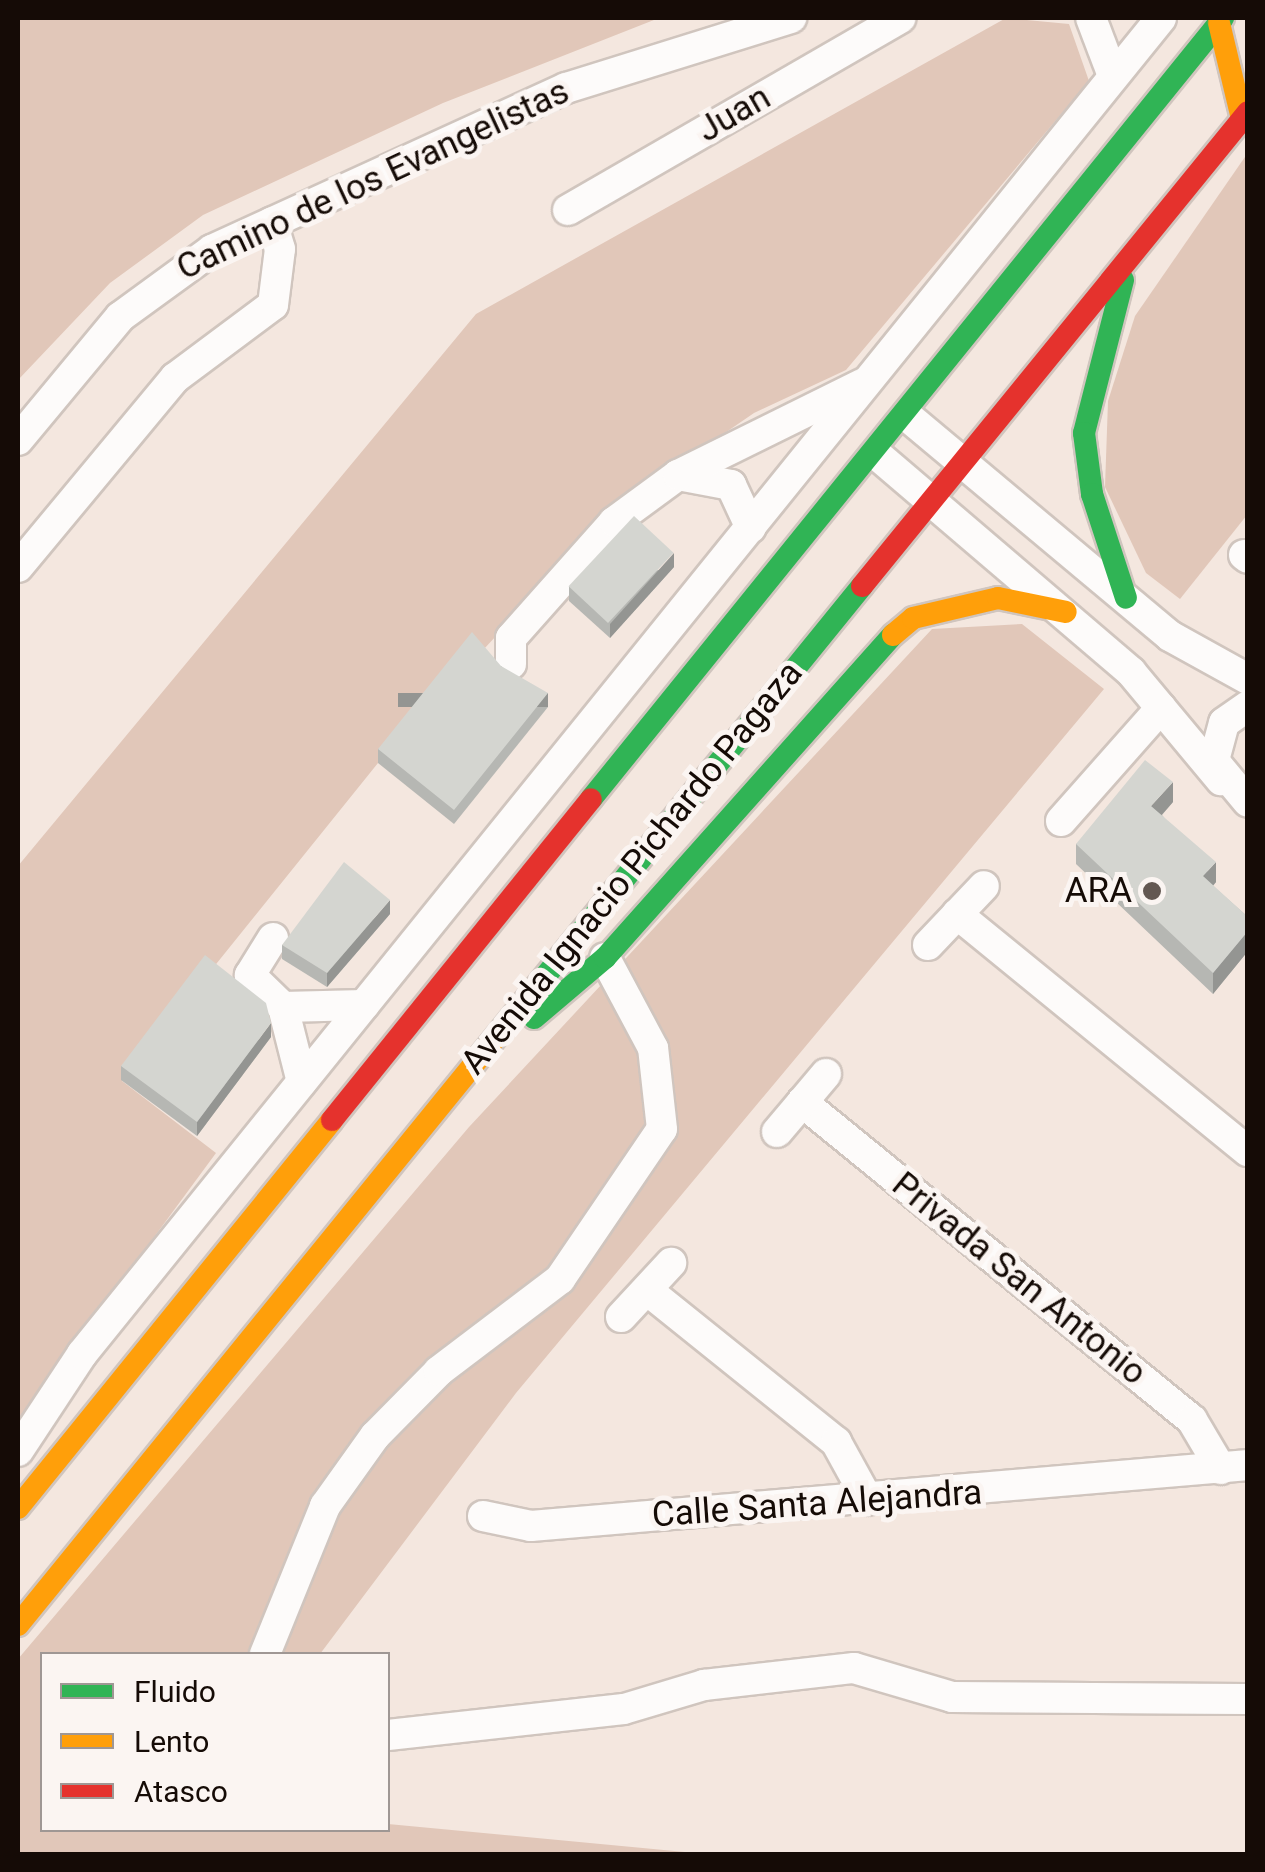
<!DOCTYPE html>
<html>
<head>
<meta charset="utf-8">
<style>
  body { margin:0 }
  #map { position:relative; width:1265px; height:1872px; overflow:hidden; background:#f4e7df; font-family:Roboto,sans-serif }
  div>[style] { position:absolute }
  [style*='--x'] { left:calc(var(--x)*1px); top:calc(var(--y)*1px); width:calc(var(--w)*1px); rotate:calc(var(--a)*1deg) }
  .green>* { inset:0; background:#e1c7b9 }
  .roads { filter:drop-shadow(2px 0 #d0c5be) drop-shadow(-2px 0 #d0c5be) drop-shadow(0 2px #d0c5be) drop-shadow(0 -2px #d0c5be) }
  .street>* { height:30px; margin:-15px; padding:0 15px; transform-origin:15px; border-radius:15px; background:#fdfbfa }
  .fast>* { height:22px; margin:-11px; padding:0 11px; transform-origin:11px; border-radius:11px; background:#30b455 }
  .slow>* { height:22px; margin:-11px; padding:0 11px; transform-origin:11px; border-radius:11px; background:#ff9f0a }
  .jam>* { height:22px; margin:-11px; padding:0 11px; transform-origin:11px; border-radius:11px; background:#e5322d }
  .wall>* { inset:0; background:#b6b7b3 }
  .shaded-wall>* { inset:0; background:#949592; transform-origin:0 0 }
  .building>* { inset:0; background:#d4d5d0; transform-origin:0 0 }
  .dots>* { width:28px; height:28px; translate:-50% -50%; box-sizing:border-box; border:5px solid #fbf5f2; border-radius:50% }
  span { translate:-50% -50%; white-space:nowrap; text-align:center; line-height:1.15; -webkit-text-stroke:10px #fbf5f2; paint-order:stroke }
  .street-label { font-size:35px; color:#150b06 }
  .poi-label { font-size:35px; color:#150b06 }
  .right { translate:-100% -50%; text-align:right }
  .frame { position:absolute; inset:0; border:20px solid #150b06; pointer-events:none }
  .legend { position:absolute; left:40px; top:1652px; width:350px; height:180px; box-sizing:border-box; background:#fbf5f2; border:2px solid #9f9794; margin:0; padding:12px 18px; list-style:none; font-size:30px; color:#150b06 }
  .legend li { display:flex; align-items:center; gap:20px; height:50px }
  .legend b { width:50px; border:2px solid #9f9794 }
</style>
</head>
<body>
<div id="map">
  <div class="green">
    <div style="clip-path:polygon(18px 18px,659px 18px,443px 103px,203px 215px,110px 283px,18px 380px)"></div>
    <div style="clip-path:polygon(1006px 18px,1069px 24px,1089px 81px,846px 370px,754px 413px,614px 509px,378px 763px,122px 1081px,216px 1153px,18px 1422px,18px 866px,476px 314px)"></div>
    <div style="clip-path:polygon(1247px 154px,1247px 515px,1180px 599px,1146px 573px,1105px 487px,1108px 401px,1135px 316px)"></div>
    <div style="clip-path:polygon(1022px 624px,1104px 689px,516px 1393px,320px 1654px,42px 1654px,42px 1830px,388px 1824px,706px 1854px,18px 1854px,18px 1659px,469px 1127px,932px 629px)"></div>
  </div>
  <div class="roads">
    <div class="street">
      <div style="--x:1091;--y:18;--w:62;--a:69.2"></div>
      <div style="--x:568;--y:210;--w:384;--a:-30"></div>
      <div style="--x:907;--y:416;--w:343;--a:39.9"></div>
      <div style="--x:1170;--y:636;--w:89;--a:28.9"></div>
      <div style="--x:18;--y:440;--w:160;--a:-50.3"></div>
      <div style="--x:120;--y:317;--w:114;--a:-36.1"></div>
      <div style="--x:212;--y:250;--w:389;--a:-24.6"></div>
      <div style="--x:566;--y:88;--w:236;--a:-17.3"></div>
      <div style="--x:876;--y:454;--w:335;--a:40.5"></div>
      <div style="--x:1131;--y:672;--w:141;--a:50.2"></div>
      <div style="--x:678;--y:475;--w:54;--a:10.7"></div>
      <div style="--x:731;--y:485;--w:47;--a:65.1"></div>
      <div style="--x:1244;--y:555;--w:5;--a:37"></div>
      <div style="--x:18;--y:567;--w:246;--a:-50.3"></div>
      <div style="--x:175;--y:378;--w:122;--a:-36.7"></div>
      <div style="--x:273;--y:305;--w:56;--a:-82.9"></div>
      <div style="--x:280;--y:249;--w:28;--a:-107"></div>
      <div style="--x:511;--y:664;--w:26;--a:-90"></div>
      <div style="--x:511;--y:638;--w:155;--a:-48.4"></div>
      <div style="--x:614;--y:522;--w:79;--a:-36.3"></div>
      <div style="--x:678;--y:475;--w:205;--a:-26.3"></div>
      <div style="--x:1248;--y:706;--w:29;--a:145"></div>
      <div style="--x:1224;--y:723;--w:39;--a:105"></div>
      <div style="--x:1214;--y:761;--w:53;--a:50.3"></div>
      <div style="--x:1061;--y:821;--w:151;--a:-48.5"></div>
      <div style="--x:957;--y:914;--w:375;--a:39.2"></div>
      <div style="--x:273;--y:938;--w:44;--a:121.9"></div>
      <div style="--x:250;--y:975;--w:46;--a:44.1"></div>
      <div style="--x:283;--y:1007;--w:77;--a:75.8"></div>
      <div style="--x:928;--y:945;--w:81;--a:-46.5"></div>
      <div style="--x:283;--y:1007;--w:81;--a:-1.4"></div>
      <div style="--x:802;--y:1102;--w:503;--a:39.19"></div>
      <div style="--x:1192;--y:1420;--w:57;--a:59.4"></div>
      <div style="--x:777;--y:1132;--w:76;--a:-49.8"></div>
      <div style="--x:647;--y:1290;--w:243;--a:38.8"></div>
      <div style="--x:836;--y:1442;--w:66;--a:61.1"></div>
      <div style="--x:621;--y:1317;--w:74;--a:-47.2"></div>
      <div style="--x:18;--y:1451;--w:116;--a:-56.6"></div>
      <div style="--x:82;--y:1354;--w:1717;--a:-51.07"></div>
      <div style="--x:483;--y:1516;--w:49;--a:11.8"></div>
      <div style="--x:531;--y:1526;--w:720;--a:-4.86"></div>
      <div style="--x:265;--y:1654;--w:160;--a:-67.9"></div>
      <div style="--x:325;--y:1506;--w:86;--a:-54.5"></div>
      <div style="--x:375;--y:1436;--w:91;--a:-45.4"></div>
      <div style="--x:439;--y:1371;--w:152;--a:-37.2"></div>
      <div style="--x:560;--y:1279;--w:181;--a:-55.8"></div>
      <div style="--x:662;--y:1129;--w:81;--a:-96.3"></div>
      <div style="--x:653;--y:1048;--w:102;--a:-118.1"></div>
      <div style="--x:388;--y:1735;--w:237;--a:-6.3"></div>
      <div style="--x:624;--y:1709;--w:84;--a:-16.7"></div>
      <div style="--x:704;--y:1685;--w:151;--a:-6.5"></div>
      <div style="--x:854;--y:1668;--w:102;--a:16.5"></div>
      <div style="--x:952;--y:1697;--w:296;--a:0.4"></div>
    </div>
    <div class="fast">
      <div style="--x:1123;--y:280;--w:158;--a:104.3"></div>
      <div style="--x:1084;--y:433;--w:62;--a:82.5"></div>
      <div style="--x:1092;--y:494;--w:109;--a:71.9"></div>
      <div style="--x:591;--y:799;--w:1005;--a:-51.02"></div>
      <div style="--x:535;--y:989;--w:519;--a:-50.94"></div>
      <div style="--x:534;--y:1018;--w:93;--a:-40.2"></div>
      <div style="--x:605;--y:958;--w:433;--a:-48.3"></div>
    </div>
    <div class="slow">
      <div style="--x:1219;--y:23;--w:99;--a:76.5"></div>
      <div style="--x:893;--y:635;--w:26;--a:-40"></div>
      <div style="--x:913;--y:618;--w:87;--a:-13.2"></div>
      <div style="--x:998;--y:598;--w:69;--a:11.6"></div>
      <div style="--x:18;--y:1508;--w:499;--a:-51"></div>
      <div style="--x:18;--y:1625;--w:820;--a:-50.89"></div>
    </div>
    <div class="jam">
      <div style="--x:862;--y:586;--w:611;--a:-50.84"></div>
      <div style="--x:332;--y:1120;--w:412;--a:-51.1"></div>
    </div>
  </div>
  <div class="wall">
    <div style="clip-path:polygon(674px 567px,610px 638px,569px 601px,569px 587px)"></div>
    <div style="clip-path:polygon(501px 666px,548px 707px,454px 824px,378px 763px,378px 749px)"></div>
    <div style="clip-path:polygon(1173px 802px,1162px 815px,1216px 882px,1213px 886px,1248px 917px,1248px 951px,1213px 994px,1076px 864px,1076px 844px)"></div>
    <div style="clip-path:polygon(390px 914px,327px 987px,282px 959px,282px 945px)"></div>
    <div style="clip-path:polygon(271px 1037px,197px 1136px,121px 1080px,121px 1066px)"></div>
  </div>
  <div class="shaded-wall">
    <div style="clip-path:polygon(674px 553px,674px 567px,610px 638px,610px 624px)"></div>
    <div style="left:548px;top:693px;width:14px;height:150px;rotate:90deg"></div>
    <div style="clip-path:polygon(1173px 782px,1173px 802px,1151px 827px,1151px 806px)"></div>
    <div style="clip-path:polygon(1216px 862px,1216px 882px,1203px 897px,1203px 876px)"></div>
    <div style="clip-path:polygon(390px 900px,390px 914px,327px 987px,327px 973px)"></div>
    <div style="clip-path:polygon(1248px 931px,1248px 951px,1213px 994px,1213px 973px)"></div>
    <div style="clip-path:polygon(271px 1023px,271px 1037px,197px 1136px,197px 1122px)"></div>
  </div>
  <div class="building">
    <div style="left:634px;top:516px;width:54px;height:96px;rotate:43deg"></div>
    <div style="clip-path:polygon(472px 632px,501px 666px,548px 693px,454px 810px,378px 749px)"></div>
    <div style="clip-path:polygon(1145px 760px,1173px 782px,1151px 806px,1216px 862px,1203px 876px,1248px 917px,1248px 931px,1213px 973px,1076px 844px)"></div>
    <div style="clip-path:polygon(344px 862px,390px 900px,327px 973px,282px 945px)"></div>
    <div style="clip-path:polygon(205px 955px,266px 1003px,271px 1023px,197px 1122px,121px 1066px)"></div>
  </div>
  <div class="dots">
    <div style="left:1152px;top:891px;background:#635852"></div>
  </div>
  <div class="street-label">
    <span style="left:734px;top:114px;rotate:-30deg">Juan</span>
    <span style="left:373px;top:180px;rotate:-25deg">Camino de los Evangelistas</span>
    <span style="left:632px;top:868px;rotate:-51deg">Avenida Ignacio Pichardo Pagaza</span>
    <span style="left:1019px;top:1279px;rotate:39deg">Privada San Antonio</span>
    <span style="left:817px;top:1504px;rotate:-4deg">Calle Santa Alejandra</span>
  </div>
  <div class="poi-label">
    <span class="right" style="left:1132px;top:891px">ARA</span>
  </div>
  <div class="frame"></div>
  <ul class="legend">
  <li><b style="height:12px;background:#30b455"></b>Fluido</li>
  <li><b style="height:12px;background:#ff9f0a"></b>Lento</li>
  <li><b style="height:12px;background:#e5322d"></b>Atasco</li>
  </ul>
</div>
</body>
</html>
